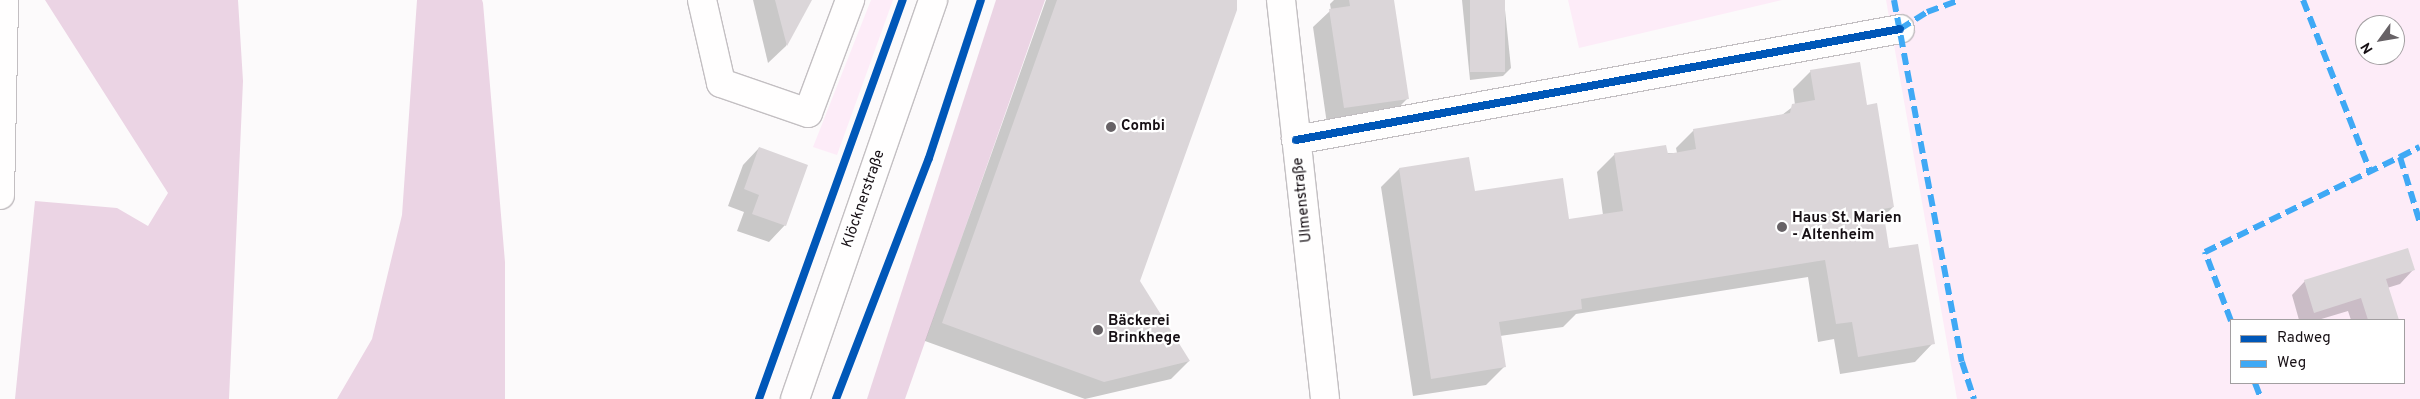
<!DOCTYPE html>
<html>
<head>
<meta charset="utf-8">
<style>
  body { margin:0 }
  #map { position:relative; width:2420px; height:399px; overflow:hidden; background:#fcfafb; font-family:Overpass,sans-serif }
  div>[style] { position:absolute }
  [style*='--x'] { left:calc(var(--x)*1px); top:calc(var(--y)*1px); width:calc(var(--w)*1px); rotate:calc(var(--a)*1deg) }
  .green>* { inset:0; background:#fdecf8 }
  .forest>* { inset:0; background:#ebd4e4 }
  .shadow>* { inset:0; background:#0003 }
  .building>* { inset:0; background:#dbd6d9; transform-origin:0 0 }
  .roads { filter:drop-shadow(1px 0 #c3bfc2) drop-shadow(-1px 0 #c3bfc2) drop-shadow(0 1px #c3bfc2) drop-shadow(0 -1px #c3bfc2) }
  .minor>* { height:28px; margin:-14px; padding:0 14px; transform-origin:14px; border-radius:14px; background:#fffefe }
  .major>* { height:28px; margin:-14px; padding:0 14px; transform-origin:14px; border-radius:14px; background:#fffefe }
  .quiet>* { height:6px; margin-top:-3px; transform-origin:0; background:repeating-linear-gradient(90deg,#3fa9f5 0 12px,transparent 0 18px) }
  .cycleway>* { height:8px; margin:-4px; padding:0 4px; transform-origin:4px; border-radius:4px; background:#0057b8 }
  .dots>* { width:14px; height:14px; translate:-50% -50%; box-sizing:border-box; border:2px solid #fff; border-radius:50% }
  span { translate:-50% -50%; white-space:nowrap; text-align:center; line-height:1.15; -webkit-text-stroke:4.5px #fff; paint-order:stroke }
  .poi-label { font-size:15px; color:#171015; font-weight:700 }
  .left { translate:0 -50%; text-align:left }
  .street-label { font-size:15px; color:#171015 }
  .legend { position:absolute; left:2230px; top:319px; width:175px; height:65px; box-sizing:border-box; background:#fff; border:1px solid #a29fa1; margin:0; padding:6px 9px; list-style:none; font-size:15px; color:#171015 }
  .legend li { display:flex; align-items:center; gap:10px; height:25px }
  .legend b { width:25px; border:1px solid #a29fa1 }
  .north { position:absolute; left:2355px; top:15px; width:50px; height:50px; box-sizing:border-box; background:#fff; border:1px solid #a29fa1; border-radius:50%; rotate:238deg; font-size:14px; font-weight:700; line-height:20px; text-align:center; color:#171015 }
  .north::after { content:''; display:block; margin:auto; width:18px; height:22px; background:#676266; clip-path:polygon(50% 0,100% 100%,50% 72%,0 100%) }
</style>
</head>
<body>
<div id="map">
  <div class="green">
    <div style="clip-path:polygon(871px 0,893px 0,837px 155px,813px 147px)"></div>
    <div style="clip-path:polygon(1568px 0,1782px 0,1579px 48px)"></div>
    <div style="clip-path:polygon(evenodd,1886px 0,2420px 0,2420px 399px,1957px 399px,1886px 0,2365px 25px,2395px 25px,2395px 55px,2365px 55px,2365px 25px,1886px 0,2231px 320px,2404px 320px,2404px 383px,2231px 383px,2231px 320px)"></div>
  </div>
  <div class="forest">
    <div style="clip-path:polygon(45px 0,238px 0,243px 81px,229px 399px,15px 399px,35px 201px,117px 208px,148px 226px,168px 193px)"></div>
    <div style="clip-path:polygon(417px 0,482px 0,483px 3px,505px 262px,505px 399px,337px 399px,372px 339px,402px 215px)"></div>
    <div style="clip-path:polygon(996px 0,1045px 0,905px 399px,867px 399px)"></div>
  </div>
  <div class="shadow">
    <div style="clip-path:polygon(753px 0,810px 0,786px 46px,768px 63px)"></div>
    <div style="clip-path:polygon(1046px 0,1236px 0,1139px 281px,1189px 361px,1171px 379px,1085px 399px,925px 341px)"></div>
    <div style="clip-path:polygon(1334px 0,1393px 0,1408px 98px,1391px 115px,1327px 124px,1313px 27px,1331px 10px,1330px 4px)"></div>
    <div style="clip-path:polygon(1462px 0,1504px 0,1511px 68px,1503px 76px,1470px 80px)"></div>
    <div style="clip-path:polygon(1811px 71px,1866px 106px,1893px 207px,1883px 217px,1888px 250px,1933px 343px,1915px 362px,1840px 374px,1834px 339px,1818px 342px,1808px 277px,1576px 314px,1563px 327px,1500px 336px,1504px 367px,1486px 385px,1413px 396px,1381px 187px,1399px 169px,1468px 159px,1473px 193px,1567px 220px,1603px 215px,1597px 172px,1615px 154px,1677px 153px,1676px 148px,1694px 130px,1782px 115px,1795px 105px,1793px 89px)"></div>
    <div style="clip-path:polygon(759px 148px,785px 225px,769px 242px,737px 231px,744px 212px,728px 206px,743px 165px)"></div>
    <div style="clip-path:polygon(2413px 270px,2400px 284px,2387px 288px,2398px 320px,2351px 320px,2348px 311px,2318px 320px,2299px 320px,2292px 295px,2305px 281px)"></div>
  </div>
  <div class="building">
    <div style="clip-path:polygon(775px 0,812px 0,787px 46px)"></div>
    <div style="clip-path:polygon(1057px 0,1237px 0,1237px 10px,1140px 281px,1190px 361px,1104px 382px,942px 323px)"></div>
    <div style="clip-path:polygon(1349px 0,1394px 0,1409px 99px,1344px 108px,1329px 9px,1350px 6px)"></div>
    <div style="left:1470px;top:0;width:35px;height:72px"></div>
    <div style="clip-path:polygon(1860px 62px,1867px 105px,1877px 103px,1894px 207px,1883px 209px,1889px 248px,1918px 244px,1935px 344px,1858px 357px,1852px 322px,1836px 324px,1825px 260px,1581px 299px,1582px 309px,1499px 322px,1506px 367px,1431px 379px,1399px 168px,1469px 157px,1475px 191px,1563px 178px,1569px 219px,1623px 211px,1614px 153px,1666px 145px,1668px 154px,1696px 149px,1693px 129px,1790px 113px,1792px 104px,1815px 100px,1810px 70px)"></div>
    <div style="clip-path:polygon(759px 147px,808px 165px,786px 226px,752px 214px,759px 195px,744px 189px)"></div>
    <div style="clip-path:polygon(2408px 248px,2415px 270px,2386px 279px,2399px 320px,2368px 320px,2361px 298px,2314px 313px,2304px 280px)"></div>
  </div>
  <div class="roads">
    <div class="minor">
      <div style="--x:702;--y:0;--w:85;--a:77.1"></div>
      <div style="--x:721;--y:83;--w:92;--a:19"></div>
      <div style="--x:808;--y:113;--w:121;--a:-69.6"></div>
      <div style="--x:1281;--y:0;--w:401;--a:83.7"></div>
      <div style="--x:1296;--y:140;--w:614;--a:-10.41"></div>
      <div style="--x:0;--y:195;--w:195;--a:-88.8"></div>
    </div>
    <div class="major">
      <div style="--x:795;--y:399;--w:422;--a:-70.9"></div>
    </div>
  </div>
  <div class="quiet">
    <div style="--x:1894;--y:0;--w:368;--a:79.4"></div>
    <div style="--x:1962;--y:362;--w:39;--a:72"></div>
    <div style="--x:2303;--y:0;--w:184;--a:68.6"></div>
    <div style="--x:1900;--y:29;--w:32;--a:-32"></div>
    <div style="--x:1927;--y:12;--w:35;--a:-20"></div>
    <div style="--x:2400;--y:157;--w:22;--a:-27"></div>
    <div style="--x:2231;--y:321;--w:74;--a:-110.6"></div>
    <div style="--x:2205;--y:252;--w:217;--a:-26"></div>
    <div style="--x:2400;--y:157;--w:69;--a:73.1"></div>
    <div style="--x:2255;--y:383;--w:17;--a:69"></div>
  </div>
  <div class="cycleway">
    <div style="--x:1296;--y:140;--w:614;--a:-10.41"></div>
    <div style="--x:759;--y:399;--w:424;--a:-70.2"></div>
    <div style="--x:836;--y:399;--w:258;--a:-68.9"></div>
    <div style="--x:929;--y:158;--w:166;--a:-71.8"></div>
  </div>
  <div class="dots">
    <div style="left:1111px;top:127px;background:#676266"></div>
    <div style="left:1782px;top:227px;background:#676266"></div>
    <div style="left:1098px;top:330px;background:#676266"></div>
  </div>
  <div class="poi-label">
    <span class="left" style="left:1121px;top:127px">Combi</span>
    <span class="left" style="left:1792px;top:227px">Haus St. Marien<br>- Altenheim</span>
    <span class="left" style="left:1108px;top:330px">Bäckerei<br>Brinkhege</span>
  </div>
  <div class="street-label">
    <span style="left:864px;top:199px;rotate:-71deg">Klöcknerstraße</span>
    <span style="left:1303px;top:200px;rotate:-96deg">Ulmenstraße</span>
  </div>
  <ul class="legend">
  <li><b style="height:6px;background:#0057b8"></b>Radweg</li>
  <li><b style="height:6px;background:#3fa9f5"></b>Weg</li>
  </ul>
  <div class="north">N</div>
</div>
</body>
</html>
